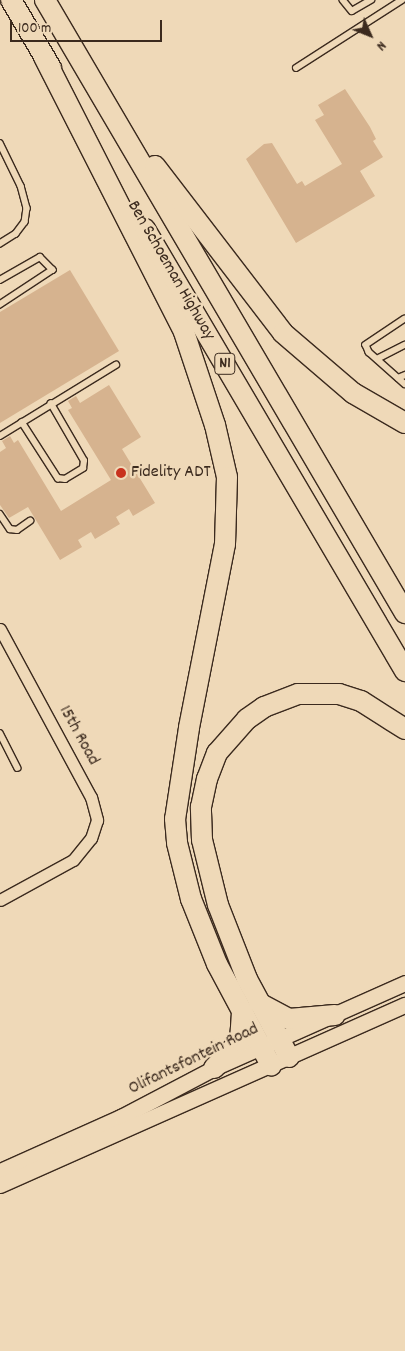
<!DOCTYPE html>
<html>
<head>
<meta charset="utf-8">
<style>
  body { margin:0 }
  #map { position:relative; width:405px; height:1351px; overflow:hidden; background:#efd9b8; font-family:Dekko,sans-serif }
  div>[style] { position:absolute }
  [style*='--x'] { left:calc(var(--x)*1px); top:calc(var(--y)*1px); width:calc(var(--w)*1px); rotate:calc(var(--a)*1deg) }
  .building>* { inset:0; background:#d6b38f }
  .roads { filter:drop-shadow(1px 0 #3b2a1e) drop-shadow(-1px 0 #3b2a1e) drop-shadow(0 1px #3b2a1e) drop-shadow(0 -1px #3b2a1e) }
  .lane>* { height:5.5px; margin:-2.75px; padding:0 2.75px; transform-origin:2.75px; border-radius:2.75px; background:#efd9b8 }
  .street>* { height:11px; margin:-5.5px; padding:0 5.5px; transform-origin:5.5px; border-radius:5.5px; background:#efd9b8 }
  .secondary>* { height:15px; margin:-7.5px; padding:0 7.5px; transform-origin:7.5px; border-radius:7.5px; background:#efd9b8 }
  .highway>* { height:20px; margin:-10px; padding:0 10px; transform-origin:10px; border-radius:10px; background:#efd9b8 }
  .dots>* { width:14px; height:14px; translate:-50% -50%; box-sizing:border-box; border:2px solid #efd9b8; border-radius:50% }
  span { translate:-50% -50%; white-space:nowrap; text-align:center; line-height:1.15; -webkit-text-stroke:5px #efd9b8; paint-order:stroke }
  .shield-label span { padding:1px 4px; background:#efd9b8; border:1px solid; border-radius:4px; -webkit-text-stroke-width:0 }
  .shield-label { font-size:16px; color:#3b2a1e; font-weight:700 }
  .street-label { font-size:18px; color:#3b2a1e }
  .poi-label { font-size:18px; color:#3b2a1e }
  .left { translate:0 -50%; text-align:left }
  .north { position:absolute; left:345px; top:10px; width:50px; height:50px; -webkit-text-stroke:4px #efd9b8; paint-order:stroke; rotate:134deg; font-size:14px; font-weight:700; line-height:20px; text-align:center; color:#3b2a1e }
  .north::after { content:''; display:block; margin:auto; width:18px; height:22px; background:#3b2a1e; clip-path:polygon(50% 0,100% 100%,50% 72%,0 100%) }
  .scale { position:absolute; left:10px; top:20px; width:152px; height:22px; box-sizing:border-box; border:2px solid #3b2a1e; border-top:0; padding-left:6px; font-size:15px; line-height:18px; white-space:nowrap; color:#3b2a1e; -webkit-text-stroke:4px #efd9b8; paint-order:stroke }
</style>
</head>
<body>
<div id="map">
  <div class="building">
    <div style="clip-path:polygon(345px 89px,370px 127px,376px 139px,373px 141px,383px 157px,360px 171px,375px 196px,296px 243px,246px 159px,264px 144px,272px 143px,297px 184px,302px 181px,305px 186px,342px 164px,315px 120px,324px 115px,318px 105px)"></div>
    <div style="clip-path:polygon(70px 270px,119px 351px,0 423px,0 312px)"></div>
    <div style="clip-path:polygon(109px 385px,141px 437px,122px 449px,155px 503px,133px 516px,129px 509px,116px 517px,120px 524px,95px 539px,91px 532px,78px 540px,82px 547px,60px 560px,28px 507px,9px 518px,0 505px,0 452px,6px 448px,2px 441px,10px 436px,14px 443px,18px 440px,61px 511px,111px 480px,68px 410px,72px 408px,68px 401px,76px 396px,80px 403px)"></div>
  </div>
  <div class="roads">
    <div class="lane">
      <div style="--x:343;--y:0;--w:14;--a:51"></div>
      <div style="--x:352;--y:11;--w:22;--a:-30"></div>
      <div style="--x:296;--y:68;--w:126;--a:-32.7"></div>
      <div style="--x:0;--y:143;--w:48;--a:64"></div>
      <div style="--x:21;--y:186;--w:23;--a:75"></div>
      <div style="--x:27;--y:208;--w:14;--a:98"></div>
      <div style="--x:25;--y:222;--w:15;--a:127"></div>
      <div style="--x:16;--y:234;--w:19;--a:148"></div>
      <div style="--x:0;--y:280;--w:46;--a:-29.9"></div>
      <div style="--x:40;--y:257;--w:18;--a:45"></div>
      <div style="--x:53;--y:270;--w:64;--a:146.6"></div>
      <div style="--x:405;--y:319;--w:47;--a:146.3"></div>
      <div style="--x:366;--y:345;--w:8;--a:67"></div>
      <div style="--x:369;--y:352;--w:48;--a:41.6"></div>
      <div style="--x:377;--y:359;--w:31;--a:-27"></div>
      <div style="--x:398;--y:378;--w:8;--a:-23"></div>
      <div style="--x:22;--y:422;--w:67;--a:57.3"></div>
      <div style="--x:58;--y:478;--w:7;--a:8"></div>
      <div style="--x:65;--y:479;--w:21;--a:-31"></div>
      <div style="--x:83;--y:468;--w:7;--a:-82"></div>
      <div style="--x:84;--y:461;--w:66;--a:-120.1"></div>
      <div style="--x:0;--y:436;--w:136;--a:-31.5"></div>
      <div style="--x:0;--y:514;--w:18;--a:56"></div>
      <div style="--x:10;--y:529;--w:7;--a:8"></div>
      <div style="--x:17;--y:530;--w:16;--a:-35"></div>
      <div style="--x:0;--y:733;--w:39;--a:63"></div>
    </div>
    <div class="street">
      <div style="--x:0;--y:629;--w:191;--a:61.6"></div>
      <div style="--x:91;--y:797;--w:24;--a:75"></div>
      <div style="--x:97;--y:820;--w:19;--a:108"></div>
      <div style="--x:91;--y:838;--w:28;--a:129"></div>
      <div style="--x:73;--y:860;--w:83;--a:151.3"></div>
    </div>
    <div class="secondary">
      <div style="--x:0;--y:1171;--w:133;--a:-24.1"></div>
      <div style="--x:121;--y:1117;--w:105;--a:-27.8"></div>
      <div style="--x:214;--y:1068;--w:209;--a:-24"></div>
      <div style="--x:0;--y:1185;--w:443;--a:-24"></div>
    </div>
    <div class="highway">
      <div style="--x:11;--y:0;--w:79;--a:59.5"></div>
      <div style="--x:45;--y:0;--w:711;--a:59.58"></div>
      <div style="--x:44;--y:57;--w:309;--a:63"></div>
      <div style="--x:184;--y:332;--w:98;--a:71.6"></div>
      <div style="--x:215;--y:425;--w:53;--a:77"></div>
      <div style="--x:227;--y:477;--w:67;--a:91.7"></div>
      <div style="--x:225;--y:544;--w:187;--a:101.1"></div>
      <div style="--x:189;--y:728;--w:92;--a:98.7"></div>
      <div style="--x:175;--y:819;--w:24;--a:85"></div>
      <div style="--x:177;--y:843;--w:58;--a:76"></div>
      <div style="--x:191;--y:899;--w:70;--a:68.2"></div>
      <div style="--x:217;--y:964;--w:115;--a:61.9"></div>
      <div style="--x:155;--y:166;--w:210;--a:52.5"></div>
      <div style="--x:283;--y:333;--w:92;--a:40.6"></div>
      <div style="--x:353;--y:393;--w:60;--a:30"></div>
      <div style="--x:145;--y:229;--w:513;--a:59.53"></div>
      <div style="--x:259;--y:1003;--w:34;--a:28"></div>
      <div style="--x:289;--y:1019;--w:46;--a:-5"></div>
      <div style="--x:289;--y:1057;--w:89;--a:-118.3"></div>
      <div style="--x:247;--y:979;--w:79;--a:-111.4"></div>
      <div style="--x:218;--y:905;--w:67;--a:-103.8"></div>
      <div style="--x:202;--y:840;--w:33;--a:-92"></div>
      <div style="--x:201;--y:807;--w:29;--a:-78"></div>
      <div style="--x:207;--y:779;--w:28;--a:-69"></div>
      <div style="--x:217;--y:753;--w:45;--a:-48.6"></div>
      <div style="--x:247;--y:719;--w:21;--a:-35"></div>
      <div style="--x:264;--y:707;--w:36;--a:-21"></div>
      <div style="--x:298;--y:694;--w:41;--a:0"></div>
      <div style="--x:339;--y:694;--w:23;--a:18"></div>
      <div style="--x:361;--y:701;--w:52;--a:32.5"></div>
      <div style="--x:214;--y:1068;--w:37;--a:-46"></div>
      <div style="--x:240;--y:1041;--w:29;--a:-86"></div>
    </div>
  </div>
  <div class="dots">
    <div style="left:121px;top:473px;background:#c8321e"></div>
  </div>
  <div class="shield-label">
    <span style="left:225px;top:364px">N1</span>
  </div>
  <div class="street-label">
    <span style="left:170px;top:271px;rotate:60deg">Ben Schoeman Highway</span>
    <span style="left:78px;top:736px;rotate:61deg">15th Road</span>
    <span style="left:194px;top:1060px;rotate:-26deg">Olifantsfontein Road</span>
  </div>
  <div class="poi-label">
    <span class="left" style="left:131px;top:473px">Fidelity ADT</span>
  </div>
  <div class="north">N</div>
  <div class="scale">100 m</div>
</div>
</body>
</html>
